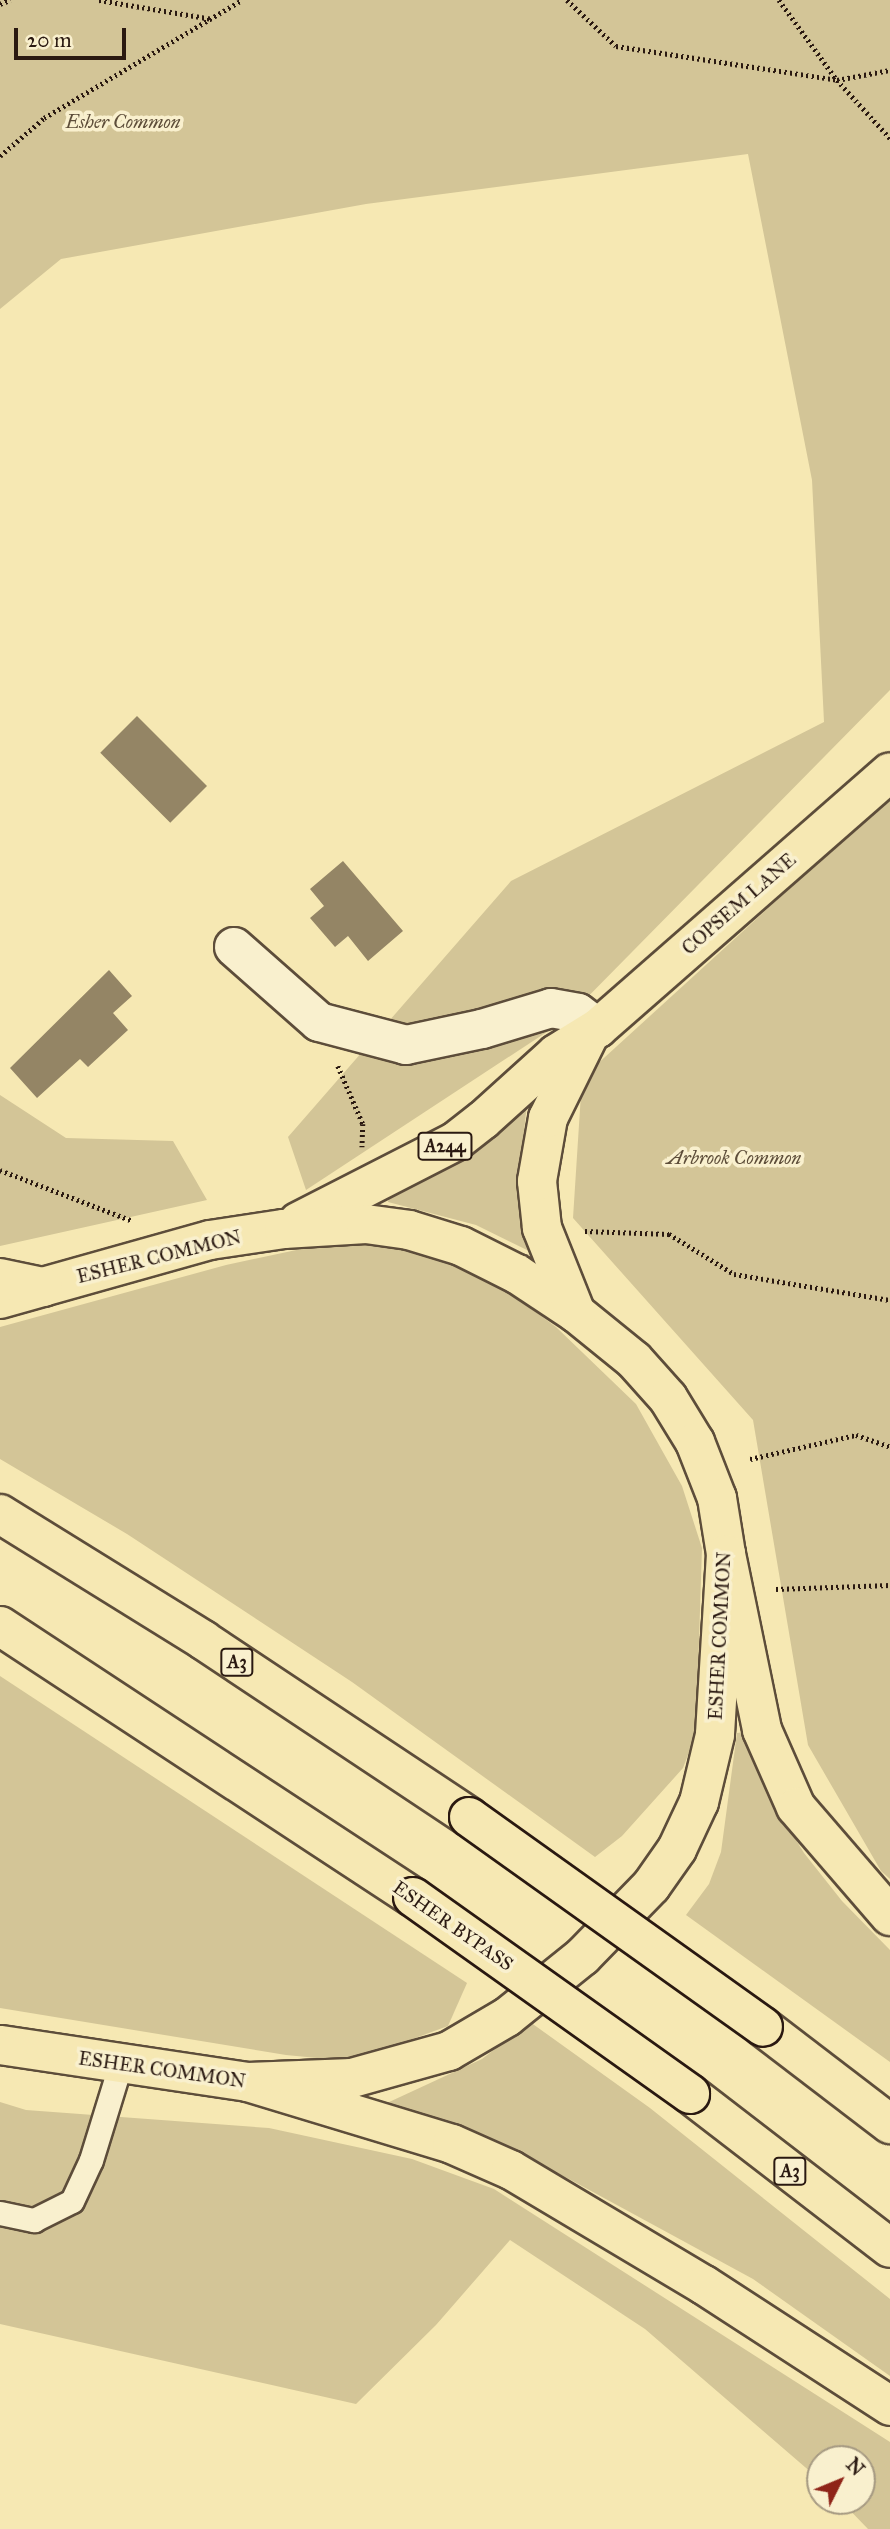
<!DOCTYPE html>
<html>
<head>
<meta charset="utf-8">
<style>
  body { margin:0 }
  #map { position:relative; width:890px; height:2529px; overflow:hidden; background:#f6e8b3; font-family:"IM FELL Great Primer",serif }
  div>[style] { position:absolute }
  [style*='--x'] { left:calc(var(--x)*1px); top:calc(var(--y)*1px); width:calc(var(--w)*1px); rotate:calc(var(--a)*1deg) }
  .green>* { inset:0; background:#d3c597 }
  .building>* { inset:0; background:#948565; transform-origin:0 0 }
  .path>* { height:4.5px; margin-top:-2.25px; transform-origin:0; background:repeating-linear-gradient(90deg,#2a1911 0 2px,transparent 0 5.5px) }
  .roads { filter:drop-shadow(2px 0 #5d4d3a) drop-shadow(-2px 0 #5d4d3a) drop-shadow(0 2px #5d4d3a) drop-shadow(0 -2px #5d4d3a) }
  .service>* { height:23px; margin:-11.5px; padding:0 11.5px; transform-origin:11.5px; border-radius:11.5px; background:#f9f0ce }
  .minor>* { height:38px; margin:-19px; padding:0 19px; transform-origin:19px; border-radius:19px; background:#f9f0ce }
  .primary>* { height:38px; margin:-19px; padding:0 19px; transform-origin:19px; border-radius:19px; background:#f6e8b3 }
  .trunk>* { height:38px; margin:-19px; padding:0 19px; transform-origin:19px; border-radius:19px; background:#f6e8b3 }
  .bridges { filter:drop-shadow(2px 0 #2a1911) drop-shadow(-2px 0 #2a1911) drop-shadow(0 2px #2a1911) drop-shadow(0 -2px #2a1911) }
  .trunk-bridge>* { height:38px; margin:-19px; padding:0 19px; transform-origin:19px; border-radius:19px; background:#f6e8b3 }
  span { translate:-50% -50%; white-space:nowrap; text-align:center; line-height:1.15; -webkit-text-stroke:7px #f9f0ce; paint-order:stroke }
  .shield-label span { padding:2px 5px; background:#f9f0ce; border:2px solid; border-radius:5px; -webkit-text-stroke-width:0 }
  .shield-label { font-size:18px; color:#2a1911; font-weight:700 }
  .park-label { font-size:19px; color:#5d4d39; font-style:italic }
  .street-label { font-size:19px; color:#2a1911 }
  .north { position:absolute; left:806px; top:2445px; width:70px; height:70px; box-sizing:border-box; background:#f9f0ce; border:2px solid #a69a82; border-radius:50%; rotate:47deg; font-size:19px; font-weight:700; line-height:28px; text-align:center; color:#2a1911 }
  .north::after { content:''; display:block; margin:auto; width:24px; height:32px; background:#8f2418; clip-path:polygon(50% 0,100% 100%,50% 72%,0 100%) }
  .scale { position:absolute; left:14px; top:28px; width:112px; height:32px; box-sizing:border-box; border:4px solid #2a1911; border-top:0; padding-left:9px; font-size:21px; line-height:24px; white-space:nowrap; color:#2a1911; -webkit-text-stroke:5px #f9f0ce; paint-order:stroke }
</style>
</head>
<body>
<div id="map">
  <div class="green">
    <div style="clip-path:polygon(0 0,890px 0,890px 690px,565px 1020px,306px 1190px,288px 1137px,511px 881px,824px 722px,812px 480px,748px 154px,366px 204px,61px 259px,0 309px)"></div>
    <div style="clip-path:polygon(890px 797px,890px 1879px,881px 1871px,808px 1745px,753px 1420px,573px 1218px,582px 1078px)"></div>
    <div style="clip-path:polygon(0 1095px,66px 1138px,173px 1141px,207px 1200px,0 1246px)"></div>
    <div style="clip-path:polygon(527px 1104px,519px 1176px,529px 1251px,476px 1225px,388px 1202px,389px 1197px)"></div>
    <div style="clip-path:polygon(334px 1242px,405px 1248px,441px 1258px,499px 1285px,556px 1327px,636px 1404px,682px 1486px,702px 1548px,696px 1734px,683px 1768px,622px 1836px,595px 1857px,352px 1682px,127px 1534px,0 1459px,0 1327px,226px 1265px)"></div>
    <div style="clip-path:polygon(0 1676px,467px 1983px,448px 2026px,369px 2055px,338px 2060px,286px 2055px,0 2008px)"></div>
    <div style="clip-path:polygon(745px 1732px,775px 1806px,804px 1853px,842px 1901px,890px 1950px,890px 2062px,686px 1915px,709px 1884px,721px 1852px,737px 1733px)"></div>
    <div style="clip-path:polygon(530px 2022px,650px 2108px,890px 2299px,890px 2376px,753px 2279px,569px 2179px,474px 2131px,387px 2103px,482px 2059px)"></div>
    <div style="clip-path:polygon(0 2102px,26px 2110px,269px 2128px,412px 2159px,494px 2189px,890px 2442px,890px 2529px,868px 2529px,841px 2501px,862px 2501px,862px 2459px,820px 2459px,820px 2480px,645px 2329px,510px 2240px,436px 2325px,356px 2404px,0 2324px)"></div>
  </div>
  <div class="building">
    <div style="left:137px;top:716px;width:99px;height:52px;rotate:45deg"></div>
    <div style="clip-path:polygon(343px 861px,403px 931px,368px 961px,348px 936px,335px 947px,310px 918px,324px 906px,310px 889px)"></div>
    <div style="clip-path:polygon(109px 970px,132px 996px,113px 1013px,128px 1030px,88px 1067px,80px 1059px,37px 1098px,10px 1068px)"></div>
  </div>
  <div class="path">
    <div style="--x:99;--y:0;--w:115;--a:9.5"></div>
    <div style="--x:567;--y:0;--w:67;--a:43.2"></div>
    <div style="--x:616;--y:46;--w:224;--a:8.7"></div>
    <div style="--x:837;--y:80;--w:79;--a:47.6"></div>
    <div style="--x:779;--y:0;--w:99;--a:54.1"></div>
    <div style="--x:837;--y:80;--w:54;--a:-10.7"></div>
    <div style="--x:0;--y:4;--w:11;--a:-22"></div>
    <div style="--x:0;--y:156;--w:58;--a:-40.8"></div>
    <div style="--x:44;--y:118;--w:230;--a:-30.8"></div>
    <div style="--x:338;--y:1066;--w:63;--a:66.7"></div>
    <div style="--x:363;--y:1124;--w:23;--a:92"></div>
    <div style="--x:0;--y:1170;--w:142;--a:21"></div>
    <div style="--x:585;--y:1231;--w:84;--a:2"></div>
    <div style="--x:669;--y:1234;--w:76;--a:31.6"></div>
    <div style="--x:734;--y:1274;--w:158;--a:9.5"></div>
    <div style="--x:750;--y:1459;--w:109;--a:-12.8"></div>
    <div style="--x:856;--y:1435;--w:36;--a:19"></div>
    <div style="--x:776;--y:1589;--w:114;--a:-2"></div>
  </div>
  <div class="roads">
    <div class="service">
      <div style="--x:0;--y:2213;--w:35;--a:12"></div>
      <div style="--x:34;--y:2220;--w:42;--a:-26.6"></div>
      <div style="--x:72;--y:2201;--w:45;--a:-65.1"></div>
      <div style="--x:91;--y:2160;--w:98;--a:-72.9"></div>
    </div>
    <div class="minor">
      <div style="--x:234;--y:947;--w:113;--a:41.4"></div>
      <div style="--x:319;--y:1022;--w:90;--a:14.8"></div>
      <div style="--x:406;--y:1045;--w:78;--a:-11.9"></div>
      <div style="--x:482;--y:1029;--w:72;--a:-16.9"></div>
      <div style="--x:551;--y:1008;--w:27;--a:10"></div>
      <div style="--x:578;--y:1013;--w:25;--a:37"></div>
    </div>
    <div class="primary">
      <div style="--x:298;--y:1222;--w:178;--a:-27.1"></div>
      <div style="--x:456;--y:1141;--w:34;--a:-38"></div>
      <div style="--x:483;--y:1120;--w:98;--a:-42.1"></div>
      <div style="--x:556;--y:1054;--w:49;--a:-31.8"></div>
      <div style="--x:598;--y:1028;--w:388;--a:-41.2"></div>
      <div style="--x:0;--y:1299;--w:218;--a:-15.7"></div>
      <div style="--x:210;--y:1240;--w:75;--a:-8.5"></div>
      <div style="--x:284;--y:1229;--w:82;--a:-3.5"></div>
      <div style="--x:366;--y:1224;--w:43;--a:7.9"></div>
      <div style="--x:409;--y:1230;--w:54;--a:17.1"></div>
      <div style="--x:461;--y:1246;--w:63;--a:26.6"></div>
      <div style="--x:517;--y:1274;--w:71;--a:33.5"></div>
      <div style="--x:576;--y:1313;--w:75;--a:39"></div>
      <div style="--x:634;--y:1360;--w:51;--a:48.2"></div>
      <div style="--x:668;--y:1398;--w:52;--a:58.5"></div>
      <div style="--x:695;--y:1442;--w:60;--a:68.6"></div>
      <div style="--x:717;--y:1498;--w:57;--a:80.9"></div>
      <div style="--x:726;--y:1554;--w:181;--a:93.5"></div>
      <div style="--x:715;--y:1735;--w:69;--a:103.4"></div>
      <div style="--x:699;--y:1802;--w:52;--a:115.1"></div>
      <div style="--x:677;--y:1849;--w:45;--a:125.1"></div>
      <div style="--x:651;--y:1886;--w:98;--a:134.2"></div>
      <div style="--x:583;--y:1956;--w:97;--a:141.2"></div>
      <div style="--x:507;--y:2017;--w:67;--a:149.6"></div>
      <div style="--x:449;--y:2051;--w:101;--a:164.4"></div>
      <div style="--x:352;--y:2078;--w:104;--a:177.8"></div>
      <div style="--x:248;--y:2082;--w:251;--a:-171.5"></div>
      <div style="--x:576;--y:1313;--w:92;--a:-111.8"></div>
      <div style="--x:542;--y:1228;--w:47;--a:-96.1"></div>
      <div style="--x:537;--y:1181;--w:64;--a:-80.1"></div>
      <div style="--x:548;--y:1118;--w:90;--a:-63.7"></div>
    </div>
    <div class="trunk">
      <div style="--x:0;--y:1278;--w:44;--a:11.8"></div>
      <div style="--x:0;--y:1514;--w:239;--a:31.8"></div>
      <div style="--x:203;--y:1640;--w:320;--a:33.6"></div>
      <div style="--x:726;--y:1554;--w:180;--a:78.4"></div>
      <div style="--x:762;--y:1730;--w:84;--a:66.2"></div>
      <div style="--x:796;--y:1807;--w:144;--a:49.2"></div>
      <div style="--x:0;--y:1626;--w:494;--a:33.3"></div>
      <div style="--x:763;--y:2027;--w:160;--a:37.4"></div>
      <div style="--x:248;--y:2082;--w:213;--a:16.9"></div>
      <div style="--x:452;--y:2144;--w:64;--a:23.8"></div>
      <div style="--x:511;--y:2170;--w:225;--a:30.8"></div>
      <div style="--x:704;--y:2285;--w:222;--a:33"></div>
      <div style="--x:690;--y:2094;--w:252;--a:37.6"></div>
    </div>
  </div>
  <div class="bridges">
    <div class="trunk-bridge">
      <div style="--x:469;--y:1817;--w:361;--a:35.5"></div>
      <div style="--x:413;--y:1897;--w:340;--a:35.4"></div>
    </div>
  </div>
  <div class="shield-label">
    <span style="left:445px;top:1146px">A244</span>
    <span style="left:237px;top:1662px">A3</span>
    <span style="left:790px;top:2171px">A3</span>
  </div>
  <div class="park-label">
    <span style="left:123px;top:122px">Esher Common</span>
    <span style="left:734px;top:1158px">Arbrook Common</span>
  </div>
  <div class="street-label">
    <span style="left:739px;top:904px;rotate:-41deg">COPSEM LANE</span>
    <span style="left:159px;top:1257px;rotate:-14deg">ESHER COMMON</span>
    <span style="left:720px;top:1636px;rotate:-87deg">ESHER COMMON</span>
    <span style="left:453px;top:1926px;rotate:35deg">ESHER BYPASS</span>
    <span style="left:162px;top:2070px;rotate:8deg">ESHER COMMON</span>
  </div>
  <div class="north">N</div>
  <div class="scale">20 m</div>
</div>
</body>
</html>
